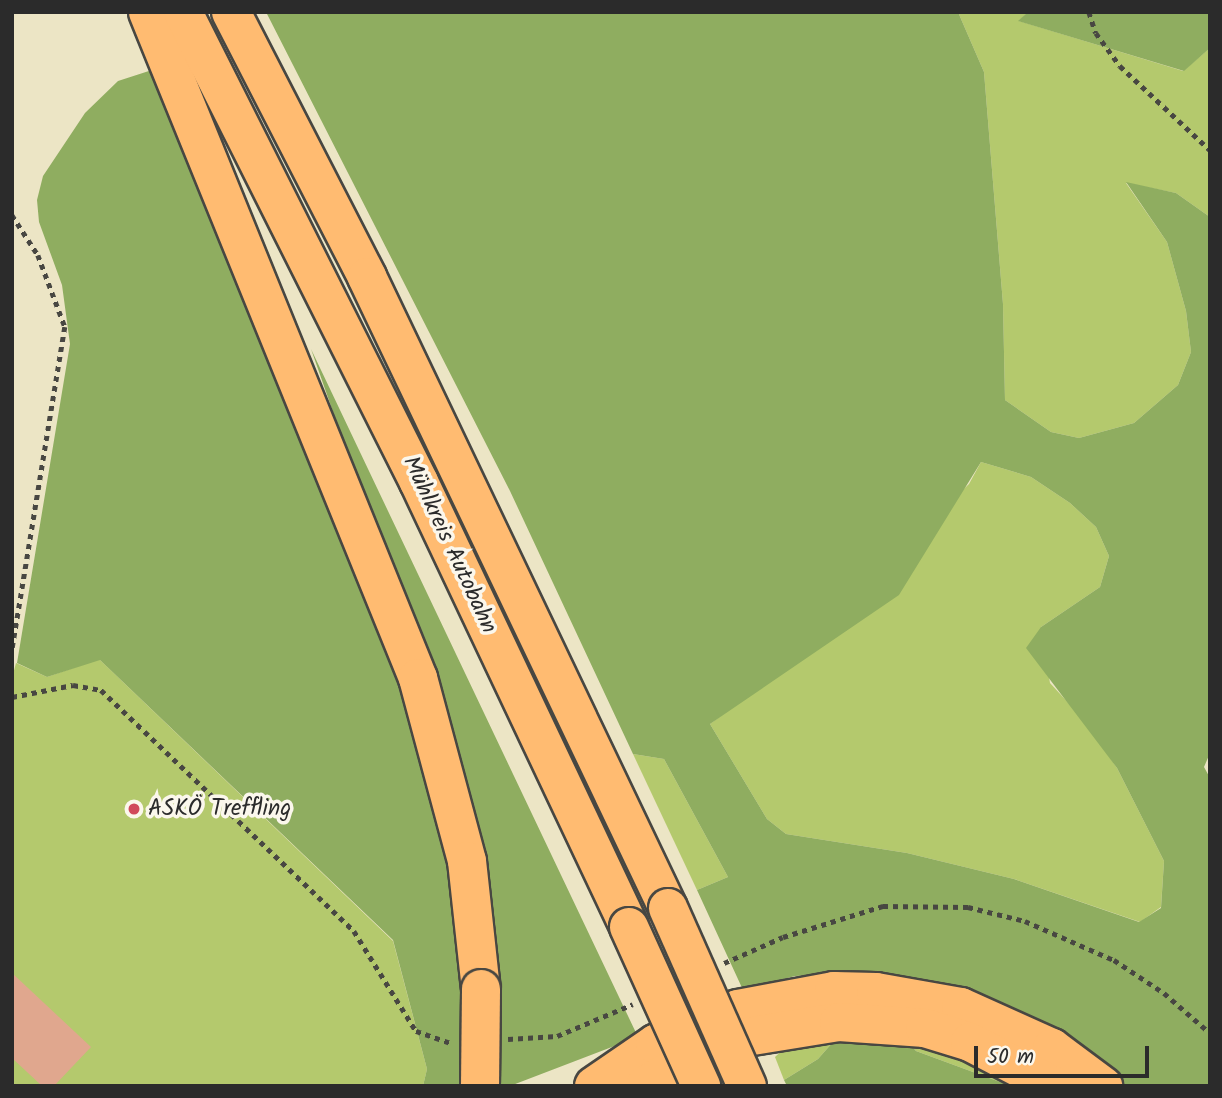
<!DOCTYPE html>
<html>
<head>
<meta charset="utf-8">
<style>
  body { margin:0 }
  #map { position:relative; width:1222px; height:1098px; overflow:hidden; background:#ece5c5; font-family:Kalam,sans-serif }
  div>[style] { position:absolute }
  [style*='--x'] { left:calc(var(--x)*1px); top:calc(var(--y)*1px); width:calc(var(--w)*1px); rotate:calc(var(--a)*1deg) }
  .green>* { inset:0; background:#b4c96d }
  .forest>* { inset:0; background:#8fad60 }
  .building>* { inset:0; background:#e0a78e }
  .path>* { height:4.5px; margin-top:-2.25px; transform-origin:0; background:repeating-linear-gradient(90deg,#484742 0 5px,transparent 0 10px) }
  .roads { filter:drop-shadow(2px 0 #484742) drop-shadow(-2px 0 #484742) drop-shadow(0 2px #484742) drop-shadow(0 -2px #484742) }
  .highway>* { height:38px; margin:-19px; padding:0 19px; transform-origin:19px; border-radius:19px; background:#ffbb71 }
  .bridges { filter:drop-shadow(2px 0 #484742) drop-shadow(-2px 0 #484742) drop-shadow(0 2px #484742) drop-shadow(0 -2px #484742) }
  .highway-bridge>* { height:38px; margin:-19px; padding:0 19px; transform-origin:19px; border-radius:19px; background:#ffbb71 }
  .dots>* { width:19px; height:19px; translate:-50% -50%; box-sizing:border-box; border:4px solid #fbf7ec; border-radius:50% }
  span { translate:-50% -50%; white-space:nowrap; text-align:center; line-height:1.15; -webkit-text-stroke:7px #fbf7ec; paint-order:stroke }
  .street-label { font-size:23px; color:#2b2b2b }
  .poi-label { font-size:23px; color:#2b2b2b }
  .left { translate:0 -50%; text-align:left }
  .frame { position:absolute; inset:0; border:14px solid #2b2b2b; pointer-events:none }
  .scale { position:absolute; left:974px; top:1046px; width:175px; height:32px; box-sizing:border-box; border:4px solid #2b2b2b; border-top:0; padding-left:9px; font-size:21px; line-height:24px; white-space:nowrap; color:#2b2b2b; -webkit-text-stroke:5px #fbf7ec; paint-order:stroke }
</style>
</head>
<body>
<div id="map">
  <div class="green">
    <div style="clip-path:polygon(958px 12px,1028px 12px,1019px 21px,1183px 71px,1210px 48px,1210px 217px,1176px 193px,1126px 183px,1167px 242px,1186px 311px,1191px 352px,1178px 385px,1134px 423px,1079px 438px,1051px 432px,1005px 400px,1003px 304px,984px 72px)"></div>
    <div style="clip-path:polygon(981px 462px,1031px 477px,1070px 503px,1096px 527px,1109px 556px,1100px 587px,1041px 627px,1050px 683px,1084px 720px,1117px 768px,1164px 861px,1161px 907px,1140px 922px,1014px 879px,907px 853px,786px 834px,767px 819px,710px 724px,750px 694px,969px 484px)"></div>
    <div style="clip-path:polygon(99px 659px,393px 941px,427px 1069px,423px 1086px,12px 1086px,12px 678px,16px 663px,47px 677px)"></div>
    <div style="clip-path:polygon(633px 754px,664px 759px,728px 877px,697px 890px)"></div>
    <div style="clip-path:polygon(899px 1032px,1039px 1086px,1011px 1086px,916px 1051px)"></div>
    <div style="clip-path:polygon(800px 1034px,833px 1042px,818px 1059px,784px 1080px,775px 1057px)"></div>
  </div>
  <div class="forest">
    <div style="clip-path:polygon(evenodd,266px 12px,958px 12px,984px 72px,1003px 304px,1005px 400px,1051px 432px,1079px 438px,1134px 423px,1178px 385px,1191px 352px,1186px 311px,1167px 242px,1126px 182px,1176px 193px,1210px 217px,1210px 753px,1204px 767px,1210px 778px,1210px 1086px,1125px 1086px,1082px 1052px,969px 993px,908px 977px,855px 973px,795px 976px,743px 990px,697px 890px,728px 877px,664px 759px,633px 754px,510px 491px,266px 12px,981px 462px,1031px 477px,1070px 503px,1096px 527px,1109px 556px,1100px 587px,1041px 627px,1026px 648px,1117px 768px,1164px 861px,1161px 908px,1139px 922px,1014px 879px,907px 853px,786px 834px,767px 819px,710px 724px,899px 595px,981px 462px)"></div>
    <div style="clip-path:polygon(1028px 12px,1210px 12px,1210px 48px,1184px 71px,1018px 21px)"></div>
    <div style="clip-path:polygon(152px 70px,383px 620px,463px 916px,467px 1086px,423px 1086px,427px 1069px,393px 940px,100px 660px,47px 677px,17px 663px,70px 344px,62px 285px,39px 222px,37px 200px,43px 176px,85px 113px,118px 81px)"></div>
    <div style="clip-path:polygon(311px 349px,638px 1037px,510px 1086px,497px 1086px,464px 786px)"></div>
    <div style="clip-path:polygon(899px 1032px,916px 1051px,1011px 1086px,787px 1086px,784px 1080px,818px 1059px,833px 1042px)"></div>
  </div>
  <div class="building">
    <div style="clip-path:polygon(12px 973px,91px 1047px,54px 1086px,42px 1086px,12px 1058px)"></div>
  </div>
  <div class="path">
    <div style="--x:1089;--y:12;--w:22;--a:72"></div>
    <div style="--x:1096;--y:33;--w:41;--a:54"></div>
    <div style="--x:1120;--y:66;--w:123;--a:43"></div>
    <div style="--x:12;--y:215;--w:48;--a:57"></div>
    <div style="--x:38;--y:255;--w:77;--a:69.4"></div>
    <div style="--x:65;--y:327;--w:328;--a:99.3"></div>
    <div style="--x:12;--y:697;--w:62;--a:-11.1"></div>
    <div style="--x:73;--y:685;--w:28;--a:10"></div>
    <div style="--x:101;--y:690;--w:349;--a:43.6"></div>
    <div style="--x:354;--y:931;--w:118;--a:58.2"></div>
    <div style="--x:416;--y:1031;--w:37;--a:19"></div>
    <div style="--x:724;--y:963;--w:64;--a:-23.8"></div>
    <div style="--x:783;--y:937;--w:105;--a:-17.2"></div>
    <div style="--x:883;--y:906;--w:85;--a:0.7"></div>
    <div style="--x:968;--y:907;--w:59;--a:13.8"></div>
    <div style="--x:1025;--y:921;--w:97;--a:23.7"></div>
    <div style="--x:1114;--y:960;--w:60;--a:33.4"></div>
    <div style="--x:1164;--y:993;--w:61;--a:41"></div>
    <div style="--x:508;--y:1039;--w:49;--a:-3.5"></div>
    <div style="--x:557;--y:1036;--w:82;--a:-22.8"></div>
  </div>
  <div class="roads">
    <div class="highway">
      <div style="--x:148;--y:12;--w:719;--a:67.93"></div>
      <div style="--x:418;--y:678;--w:189;--a:75"></div>
      <div style="--x:467;--y:861;--w:129;--a:83.8"></div>
      <div style="--x:183;--y:12;--w:526;--a:63.34"></div>
      <div style="--x:419;--y:482;--w:492;--a:64.7"></div>
      <div style="--x:231;--y:12;--w:298;--a:62.8"></div>
      <div style="--x:367;--y:277;--w:699;--a:64.5"></div>
      <div style="--x:594;--y:1086;--w:74;--a:-34.5"></div>
      <div style="--x:655;--y:1044;--w:41;--a:-27.8"></div>
      <div style="--x:691;--y:1025;--w:50;--a:-18.8"></div>
      <div style="--x:738;--y:1009;--w:98;--a:-10.6"></div>
      <div style="--x:834;--y:991;--w:42;--a:1.4"></div>
      <div style="--x:876;--y:992;--w:86;--a:10"></div>
      <div style="--x:961;--y:1007;--w:100;--a:24.3"></div>
      <div style="--x:1052;--y:1048;--w:64;--a:36.7"></div>
      <div style="--x:645;--y:1086;--w:61;--a:-31.6"></div>
      <div style="--x:697;--y:1054;--w:46;--a:-20.4"></div>
      <div style="--x:740;--y:1038;--w:100;--a:-9.2"></div>
      <div style="--x:839;--y:1022;--w:86;--a:4"></div>
      <div style="--x:925;--y:1028;--w:47;--a:17.3"></div>
      <div style="--x:970;--y:1042;--w:95;--a:27.6"></div>
    </div>
  </div>
  <div class="bridges">
    <div class="highway-bridge">
      <div style="--x:668;--y:908;--w:195;--a:66.1"></div>
      <div style="--x:629;--y:927;--w:175;--a:65.6"></div>
      <div style="--x:480;--y:1086;--w:97;--a:-89.4"></div>
    </div>
  </div>
  <div class="dots">
    <div style="left:134px;top:809px;background:#d1495b"></div>
  </div>
  <div class="street-label">
    <span style="left:449px;top:545px;rotate:65deg">Mühlkreis Autobahn</span>
  </div>
  <div class="poi-label">
    <span class="left" style="left:148px;top:809px">ASKÖ Treffling</span>
  </div>
  <div class="frame"></div>
  <div class="scale">50 m</div>
</div>
</body>
</html>
